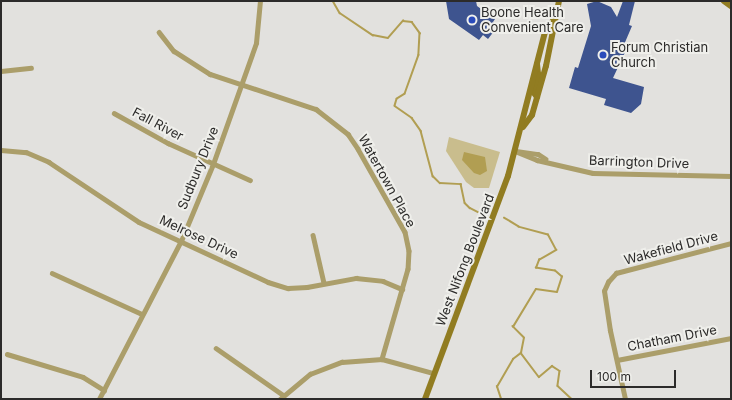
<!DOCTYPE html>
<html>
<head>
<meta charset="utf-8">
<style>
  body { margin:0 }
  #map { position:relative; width:732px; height:400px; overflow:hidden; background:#e2e1de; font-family:Inter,sans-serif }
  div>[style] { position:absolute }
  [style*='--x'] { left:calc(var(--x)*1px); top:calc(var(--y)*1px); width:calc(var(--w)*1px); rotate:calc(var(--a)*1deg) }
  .green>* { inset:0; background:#c9bd8d }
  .water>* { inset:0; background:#b19e52 }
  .stream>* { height:1.5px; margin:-0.75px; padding:0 0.75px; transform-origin:0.75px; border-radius:0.75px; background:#b19e52 }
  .building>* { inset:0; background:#3e548f }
  .street>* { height:4.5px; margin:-2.25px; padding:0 2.25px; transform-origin:2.25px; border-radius:2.25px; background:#ab9e6a }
  .secondary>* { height:6px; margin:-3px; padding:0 3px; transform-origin:3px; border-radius:3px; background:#917c21 }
  .dots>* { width:11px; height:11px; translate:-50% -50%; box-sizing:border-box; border:2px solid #efefeb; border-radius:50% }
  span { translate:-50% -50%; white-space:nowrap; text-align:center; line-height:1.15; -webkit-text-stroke:4px #efefeb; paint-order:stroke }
  .poi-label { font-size:13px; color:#2c2b2a }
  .left { translate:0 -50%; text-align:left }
  .street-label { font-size:13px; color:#2c2b2a }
  .frame { position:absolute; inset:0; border:2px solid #2c2b2a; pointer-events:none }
  .scale { position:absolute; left:590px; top:370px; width:86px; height:18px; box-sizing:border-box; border:2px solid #2c2b2a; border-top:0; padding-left:5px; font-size:12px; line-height:14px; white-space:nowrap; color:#2c2b2a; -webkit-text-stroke:3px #efefeb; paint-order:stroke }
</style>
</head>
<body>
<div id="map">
  <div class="green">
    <div style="clip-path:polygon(449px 137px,500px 152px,489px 188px,474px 188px,466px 182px,446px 151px)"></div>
  </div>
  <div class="water">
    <div style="clip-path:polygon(464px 152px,485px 157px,487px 171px,480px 175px,474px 173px,462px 160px)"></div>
  </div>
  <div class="stream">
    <div style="--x:333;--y:1;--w:14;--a:60"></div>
    <div style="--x:340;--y:13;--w:40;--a:34"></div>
    <div style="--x:373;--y:35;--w:15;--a:11"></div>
    <div style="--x:388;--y:38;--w:23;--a:-49"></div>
    <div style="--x:403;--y:21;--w:9;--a:6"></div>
    <div style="--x:412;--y:22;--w:14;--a:54"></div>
    <div style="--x:420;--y:33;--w:22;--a:93"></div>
    <div style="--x:419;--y:55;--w:41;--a:109.7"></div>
    <div style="--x:405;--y:94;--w:9;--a:148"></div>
    <div style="--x:397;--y:99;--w:7;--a:106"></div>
    <div style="--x:395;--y:106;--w:21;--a:35"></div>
    <div style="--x:412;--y:118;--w:16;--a:55"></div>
    <div style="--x:421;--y:131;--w:47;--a:75.1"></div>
    <div style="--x:433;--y:176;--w:10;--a:45"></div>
    <div style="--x:440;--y:183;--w:21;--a:3"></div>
    <div style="--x:461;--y:184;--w:19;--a:78"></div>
    <div style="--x:465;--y:203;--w:7;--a:45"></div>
    <div style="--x:470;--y:208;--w:11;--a:27"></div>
    <div style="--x:480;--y:213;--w:6;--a:-39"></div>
    <div style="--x:521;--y:353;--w:30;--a:53"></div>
    <div style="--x:539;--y:377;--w:17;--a:-40"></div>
    <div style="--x:552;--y:366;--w:9;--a:32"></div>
    <div style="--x:560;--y:371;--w:15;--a:98"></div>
    <div style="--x:558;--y:386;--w:19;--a:43"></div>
    <div style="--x:501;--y:399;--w:13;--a:-108"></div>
    <div style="--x:497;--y:387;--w:32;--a:-60"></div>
    <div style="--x:513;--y:359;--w:10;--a:-37"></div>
    <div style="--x:521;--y:353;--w:15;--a:-79"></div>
    <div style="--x:524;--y:338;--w:16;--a:-135"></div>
    <div style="--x:513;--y:327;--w:44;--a:-58.8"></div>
    <div style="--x:536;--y:289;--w:21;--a:8"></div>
    <div style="--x:557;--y:292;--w:16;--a:-72"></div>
    <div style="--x:562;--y:277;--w:9;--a:-139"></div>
    <div style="--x:555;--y:271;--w:19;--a:-171"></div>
    <div style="--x:536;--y:268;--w:9;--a:-69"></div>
    <div style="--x:539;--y:260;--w:20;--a:-30"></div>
    <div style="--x:556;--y:250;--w:17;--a:-118"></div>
    <div style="--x:548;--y:235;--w:30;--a:-165"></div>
    <div style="--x:519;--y:227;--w:17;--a:-149"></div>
  </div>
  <div class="building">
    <div style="clip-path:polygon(446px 1px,476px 1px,477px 6px,495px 19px,493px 22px,498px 26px,488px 39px,483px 35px,479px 40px,449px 19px)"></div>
    <div style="clip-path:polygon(597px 1px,611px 7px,617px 17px,623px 1px,635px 1px,629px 25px,632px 26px,623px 47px,627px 48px,613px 78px,644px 87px,641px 104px,631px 113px,604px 105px,606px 99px,569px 88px,575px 67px,578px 68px,591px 26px,587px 4px)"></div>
  </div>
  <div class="street">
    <div style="--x:159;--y:32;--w:24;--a:52"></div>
    <div style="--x:174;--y:51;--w:43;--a:32.6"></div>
    <div style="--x:210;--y:74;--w:112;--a:18.3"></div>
    <div style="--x:316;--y:109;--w:41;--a:38"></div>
    <div style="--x:348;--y:134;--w:18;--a:56"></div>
    <div style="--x:358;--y:149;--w:95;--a:60.5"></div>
    <div style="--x:405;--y:232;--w:19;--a:78"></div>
    <div style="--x:409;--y:251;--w:18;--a:93"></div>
    <div style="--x:408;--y:269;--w:94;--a:106.1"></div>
    <div style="--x:1;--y:71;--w:30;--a:-6"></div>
    <div style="--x:114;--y:113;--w:62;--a:29.1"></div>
    <div style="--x:168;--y:143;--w:90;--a:24.3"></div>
    <div style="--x:1;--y:150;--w:25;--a:5"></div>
    <div style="--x:26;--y:152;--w:25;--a:23"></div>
    <div style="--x:49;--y:162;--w:108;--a:33.7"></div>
    <div style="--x:139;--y:222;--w:142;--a:24.9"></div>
    <div style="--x:268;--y:282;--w:21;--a:17"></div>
    <div style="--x:288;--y:288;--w:19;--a:-3"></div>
    <div style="--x:307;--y:287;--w:50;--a:-10.4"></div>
    <div style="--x:356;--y:278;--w:27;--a:6"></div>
    <div style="--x:383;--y:281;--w:21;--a:23"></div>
    <div style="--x:515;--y:151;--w:24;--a:22"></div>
    <div style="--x:537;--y:160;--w:57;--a:13.1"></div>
    <div style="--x:593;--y:173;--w:138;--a:1.2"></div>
    <div style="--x:516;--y:151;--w:22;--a:8"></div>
    <div style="--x:538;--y:154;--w:9;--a:32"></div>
    <div style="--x:313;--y:235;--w:49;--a:77.1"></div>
    <div style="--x:52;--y:273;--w:99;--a:24.5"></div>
    <div style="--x:216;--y:348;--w:82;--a:35"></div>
    <div style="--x:7;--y:354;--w:79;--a:16.8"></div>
    <div style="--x:83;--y:377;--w:25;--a:32"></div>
    <div style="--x:617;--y:360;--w:116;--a:-10.9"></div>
    <div style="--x:99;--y:399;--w:178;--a:-62.6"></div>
    <div style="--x:181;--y:241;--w:83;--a:-67.4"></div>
    <div style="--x:213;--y:164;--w:128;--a:-70.4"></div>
    <div style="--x:256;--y:43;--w:42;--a:-84.6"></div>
    <div style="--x:280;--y:399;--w:39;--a:-40"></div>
    <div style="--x:310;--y:374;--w:34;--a:-21"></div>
    <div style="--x:342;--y:362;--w:40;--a:-4.3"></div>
    <div style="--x:382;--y:359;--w:53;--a:15.4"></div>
    <div style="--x:625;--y:399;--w:70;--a:-102.4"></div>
    <div style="--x:610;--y:331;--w:40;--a:-98.5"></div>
    <div style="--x:604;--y:291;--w:10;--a:-66"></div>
    <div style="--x:608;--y:282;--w:12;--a:-48"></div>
    <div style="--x:616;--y:273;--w:119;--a:-14.6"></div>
  </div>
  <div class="secondary">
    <div style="--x:724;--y:1;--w:9;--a:36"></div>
    <div style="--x:537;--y:64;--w:10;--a:84"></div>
    <div style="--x:538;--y:74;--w:19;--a:102"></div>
    <div style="--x:534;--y:93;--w:5;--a:53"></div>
    <div style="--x:523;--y:127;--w:15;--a:-53"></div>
    <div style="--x:532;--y:115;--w:51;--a:-74.1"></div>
    <div style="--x:546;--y:66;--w:66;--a:-78.7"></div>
    <div style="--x:425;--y:399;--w:238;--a:-69.6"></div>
    <div style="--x:508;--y:176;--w:149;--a:-75.6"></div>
    <div style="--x:545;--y:32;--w:16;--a:-55"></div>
  </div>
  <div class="dots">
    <div style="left:472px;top:20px;background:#2a4bbb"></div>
    <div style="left:603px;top:55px;background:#2a4bbb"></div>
  </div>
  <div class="poi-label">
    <span class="left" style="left:481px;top:20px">Boone Health<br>Convenient Care</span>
    <span class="left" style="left:611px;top:55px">Forum Christian<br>Church</span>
  </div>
  <div class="street-label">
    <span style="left:158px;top:124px;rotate:28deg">Fall River</span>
    <span style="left:639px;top:162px;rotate:2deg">Barrington Drive</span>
    <span style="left:198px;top:168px;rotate:-68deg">Sudbury Drive</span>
    <span style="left:387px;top:181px;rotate:61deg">Watertown Place</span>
    <span style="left:199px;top:237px;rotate:25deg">Melrose Drive</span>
    <span style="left:671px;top:248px;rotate:-15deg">Wakefield Drive</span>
    <span style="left:465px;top:260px;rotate:-69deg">West Nifong Boulevard</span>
    <span style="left:672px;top:338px;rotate:-11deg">Chatham Drive</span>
  </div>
  <div class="frame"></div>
  <div class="scale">100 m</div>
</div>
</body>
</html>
